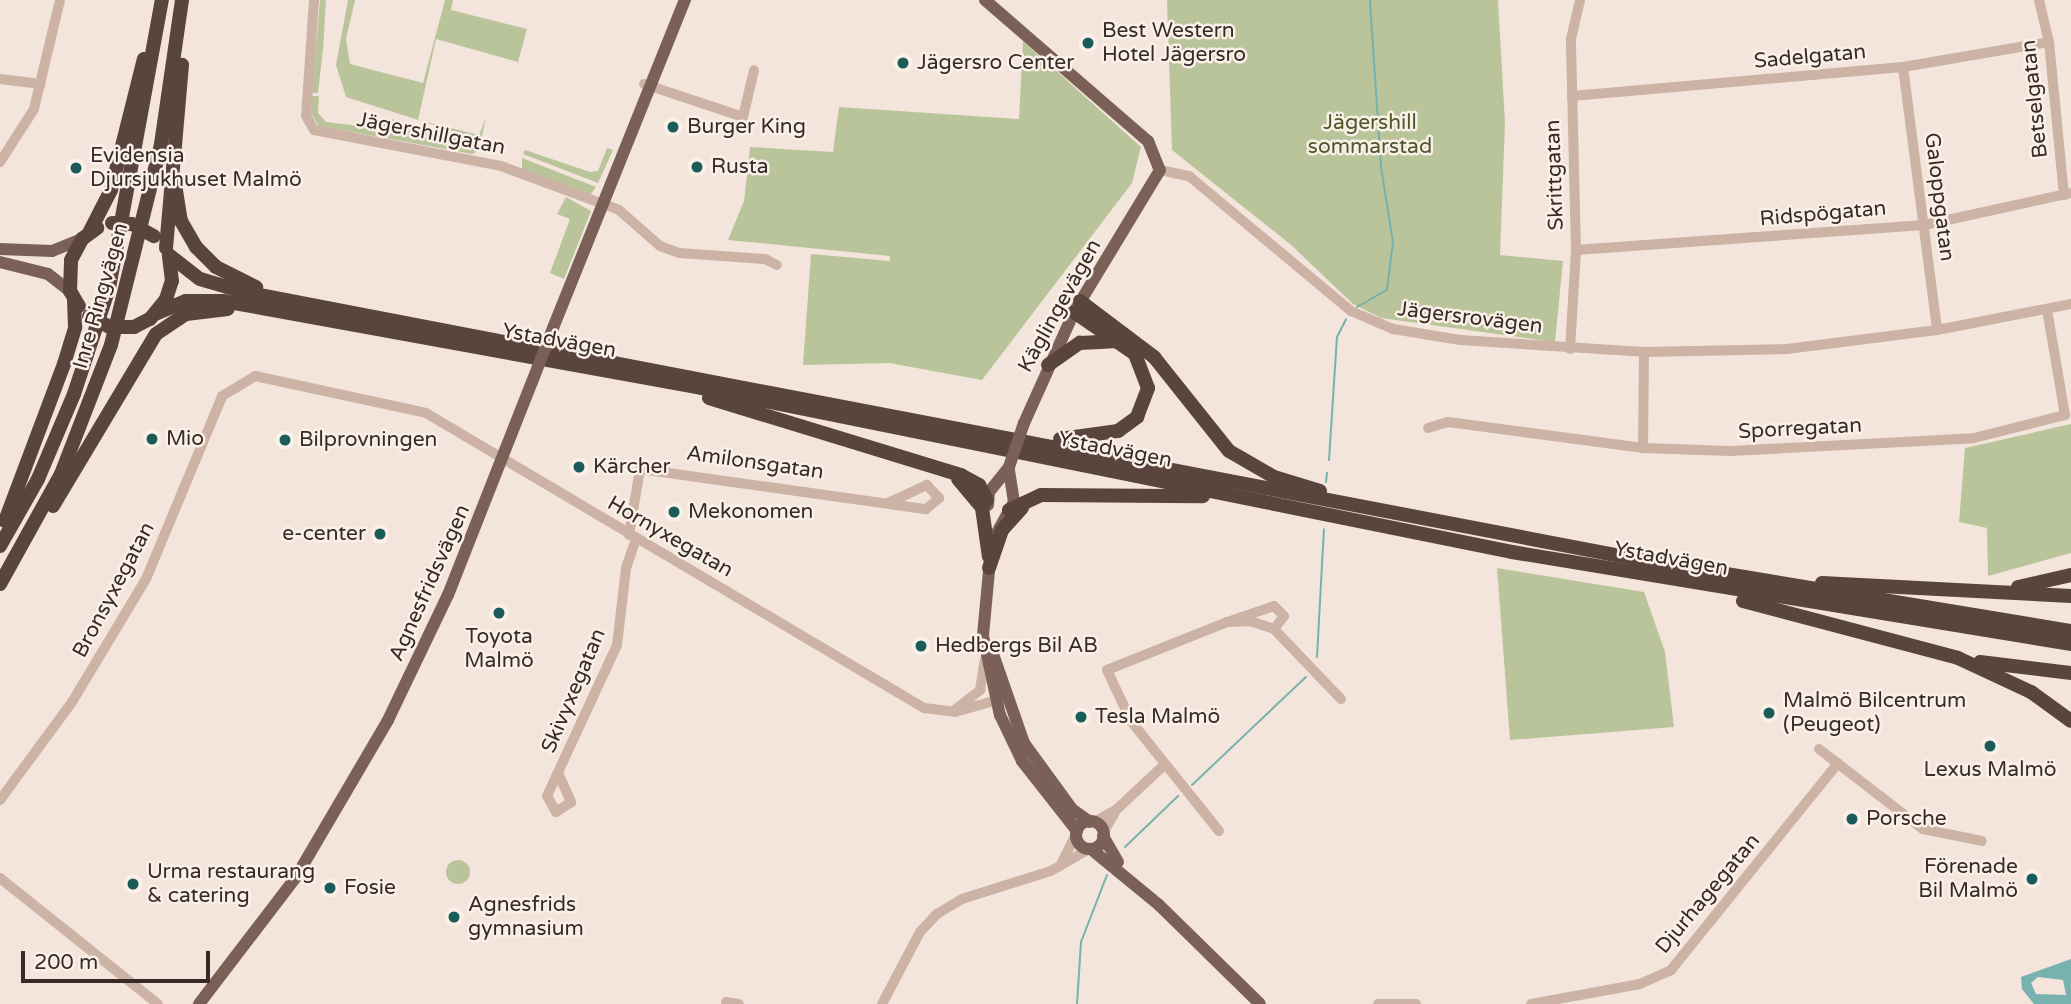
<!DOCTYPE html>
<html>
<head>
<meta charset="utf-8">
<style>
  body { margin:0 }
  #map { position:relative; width:2071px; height:1004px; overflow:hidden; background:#f3e5db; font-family:"Varela Round",sans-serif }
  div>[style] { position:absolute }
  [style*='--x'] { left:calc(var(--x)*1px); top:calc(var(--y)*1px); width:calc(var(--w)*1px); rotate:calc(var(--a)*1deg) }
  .green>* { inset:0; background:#bac49a }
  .round { border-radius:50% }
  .water>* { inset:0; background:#78b2ae }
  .stream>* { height:2px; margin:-1px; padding:0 1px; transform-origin:1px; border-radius:1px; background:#78b2ae }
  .minor>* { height:10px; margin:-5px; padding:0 5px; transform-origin:5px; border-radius:5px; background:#ccb3a6 }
  .major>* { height:12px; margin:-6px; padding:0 6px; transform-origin:6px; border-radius:6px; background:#7b6058 }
  .major>.ring { margin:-6px; padding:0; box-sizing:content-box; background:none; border:12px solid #7b6058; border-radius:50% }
  .highway>* { height:14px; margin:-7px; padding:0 7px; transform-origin:7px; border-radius:7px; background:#5a443e }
  .major-bridge>* { height:12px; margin:-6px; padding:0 6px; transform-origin:6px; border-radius:6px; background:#7b6058 }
  .highway-bridge>* { height:14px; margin:-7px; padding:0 7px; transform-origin:7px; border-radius:7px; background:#5a443e }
  .dots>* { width:19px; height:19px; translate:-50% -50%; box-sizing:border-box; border:4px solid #fbf0e8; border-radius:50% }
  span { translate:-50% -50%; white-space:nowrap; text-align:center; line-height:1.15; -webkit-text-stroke:5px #fbf0e8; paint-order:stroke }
  .poi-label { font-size:21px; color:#382b27 }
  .left { translate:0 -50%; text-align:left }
  .right { translate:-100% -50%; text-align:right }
  .street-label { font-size:21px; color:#382b27 }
  .park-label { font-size:21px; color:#4c582a }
  .scale { position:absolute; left:21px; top:951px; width:189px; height:32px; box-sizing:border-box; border:4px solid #382b27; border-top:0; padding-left:9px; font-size:21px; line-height:24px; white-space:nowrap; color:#382b27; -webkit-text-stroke:5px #fbf0e8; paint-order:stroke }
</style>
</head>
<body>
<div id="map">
  <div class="green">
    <div style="clip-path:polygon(320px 0,326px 0,323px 49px,318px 93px,312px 93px)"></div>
    <div style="clip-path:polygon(348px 0,355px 0,346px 39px,350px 64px,423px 83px,445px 0,453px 0,451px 10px,527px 29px,518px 62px,436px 39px,418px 120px,479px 135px,486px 118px,481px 140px,346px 97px,336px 65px)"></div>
    <div style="clip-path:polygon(1167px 0,1498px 0,1505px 123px,1500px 255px,1563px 261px,1555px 342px,1381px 318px,1353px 304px,1290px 244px,1172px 150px)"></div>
    <div style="clip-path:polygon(1023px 41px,1141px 147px,1132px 183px,982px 380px,889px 363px,803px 365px,811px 254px,890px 261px,890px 256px,728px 240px,744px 201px,750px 147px,833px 152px,839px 107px,1019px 119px)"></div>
    <div style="clip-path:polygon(312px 96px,319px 96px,318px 113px,326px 122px,367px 127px,388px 118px,480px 144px,478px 151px,472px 154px,319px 126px,311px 114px)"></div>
    <div style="clip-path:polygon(607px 148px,613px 150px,598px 183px,523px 154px,525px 150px,590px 172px,598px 171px)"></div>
    <div style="clip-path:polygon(522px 158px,596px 187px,590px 195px,522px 169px)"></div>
    <div style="clip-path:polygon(566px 197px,591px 211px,564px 279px,550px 273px,570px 219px,557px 214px)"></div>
    <div style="clip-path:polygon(2071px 424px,2071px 553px,1988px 576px,1987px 528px,1959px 522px,1965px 448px)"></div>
    <div style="clip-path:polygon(1497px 568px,1644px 592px,1665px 652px,1674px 727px,1510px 740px)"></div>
    <div class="round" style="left:446px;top:860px;width:24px;height:24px"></div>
  </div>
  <div class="water">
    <div style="clip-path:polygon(evenodd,2071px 959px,2071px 1004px,2034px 1004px,2022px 989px,2021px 977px,2071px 959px,2038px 977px,2063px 980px,2066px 995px,2036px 994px,2031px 983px,2038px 977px)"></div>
  </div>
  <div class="stream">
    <div style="--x:1357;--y:307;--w:34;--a:-30"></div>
    <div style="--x:1387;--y:290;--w:48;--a:-82.9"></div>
    <div style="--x:1393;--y:242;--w:76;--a:-99.1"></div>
    <div style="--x:1381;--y:167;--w:167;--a:-93.8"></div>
    <div style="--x:1329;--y:460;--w:123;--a:-86.3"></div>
    <div style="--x:1337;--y:337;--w:20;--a:-63"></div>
    <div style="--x:1326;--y:482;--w:9;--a:-84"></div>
    <div style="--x:1317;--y:657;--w:128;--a:-86.9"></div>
    <div style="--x:1192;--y:785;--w:157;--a:-43.5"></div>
    <div style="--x:1125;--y:847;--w:74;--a:-43.9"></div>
    <div style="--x:1077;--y:1004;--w:62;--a:-86.3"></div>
    <div style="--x:1081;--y:942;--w:72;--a:-68.8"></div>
  </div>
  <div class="minor">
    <div style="--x:314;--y:0;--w:116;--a:93.9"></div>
    <div style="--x:306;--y:116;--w:16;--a:60"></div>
    <div style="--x:314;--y:130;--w:190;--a:10.9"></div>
    <div style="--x:501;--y:166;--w:126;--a:20.4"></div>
    <div style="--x:619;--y:210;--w:55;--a:41.3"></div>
    <div style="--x:660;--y:246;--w:20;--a:20"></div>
    <div style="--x:679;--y:253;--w:86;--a:4"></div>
    <div style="--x:765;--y:259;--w:13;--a:27"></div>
    <div style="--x:2039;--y:0;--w:43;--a:76.6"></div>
    <div style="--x:2049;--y:42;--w:154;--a:84.4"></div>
    <div style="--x:1903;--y:67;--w:265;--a:82.6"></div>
    <div style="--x:0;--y:79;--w:41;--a:7"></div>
    <div style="--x:644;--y:84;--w:104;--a:18.4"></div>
    <div style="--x:743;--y:117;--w:48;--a:-76.8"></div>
    <div style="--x:1572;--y:96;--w:332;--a:-5"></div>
    <div style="--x:1903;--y:67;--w:148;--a:-9.7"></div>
    <div style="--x:0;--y:162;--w:63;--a:-57.3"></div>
    <div style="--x:34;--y:109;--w:112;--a:-76.6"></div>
    <div style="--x:1160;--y:170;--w:30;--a:12"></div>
    <div style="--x:1189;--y:176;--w:211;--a:39.8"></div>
    <div style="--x:1351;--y:311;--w:46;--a:23.2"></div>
    <div style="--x:1393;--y:329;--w:68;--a:9.3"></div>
    <div style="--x:1460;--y:340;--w:184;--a:3.7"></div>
    <div style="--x:1644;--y:352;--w:143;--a:-1.2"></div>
    <div style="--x:1787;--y:349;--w:151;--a:-7.2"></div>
    <div style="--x:1937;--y:330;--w:136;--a:-11"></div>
    <div style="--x:1576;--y:250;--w:349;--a:-4.1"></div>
    <div style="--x:1924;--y:225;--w:150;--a:-12.3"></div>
    <div style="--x:1570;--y:349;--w:99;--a:-86.5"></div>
    <div style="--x:1576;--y:250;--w:211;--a:-91.4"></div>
    <div style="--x:1571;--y:39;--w:40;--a:-77"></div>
    <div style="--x:1428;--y:428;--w:21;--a:-17"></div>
    <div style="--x:1448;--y:422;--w:197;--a:7.6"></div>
    <div style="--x:1643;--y:448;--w:87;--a:2"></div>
    <div style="--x:1730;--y:451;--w:244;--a:-3"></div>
    <div style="--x:1974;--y:438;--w:94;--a:-14.2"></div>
    <div style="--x:2065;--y:415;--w:107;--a:-99.7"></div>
    <div style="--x:1643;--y:448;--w:96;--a:-89.4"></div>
    <div style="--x:629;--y:535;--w:67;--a:-80.5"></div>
    <div style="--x:640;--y:469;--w:289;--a:8"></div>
    <div style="--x:926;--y:509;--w:17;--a:-40"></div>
    <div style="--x:939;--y:498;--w:18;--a:-133"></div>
    <div style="--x:927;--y:485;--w:41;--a:155.3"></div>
    <div style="--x:1274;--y:629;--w:97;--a:46.3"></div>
    <div style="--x:956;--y:709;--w:31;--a:-38"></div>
    <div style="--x:980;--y:690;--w:30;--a:-81"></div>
    <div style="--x:1819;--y:749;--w:131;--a:37.6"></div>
    <div style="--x:1923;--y:829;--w:60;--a:11.5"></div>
    <div style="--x:559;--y:775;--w:30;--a:66"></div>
    <div style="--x:571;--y:802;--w:18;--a:146"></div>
    <div style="--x:556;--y:812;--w:18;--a:-119"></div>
    <div style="--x:547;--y:796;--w:166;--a:-65.1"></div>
    <div style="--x:617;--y:645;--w:78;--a:-83.3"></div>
    <div style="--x:626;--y:568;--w:31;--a:-71"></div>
    <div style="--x:0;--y:800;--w:122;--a:-53.7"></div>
    <div style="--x:72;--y:702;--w:144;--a:-59"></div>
    <div style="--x:146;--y:579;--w:198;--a:-67.4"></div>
    <div style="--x:222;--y:396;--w:39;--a:-31"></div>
    <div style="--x:255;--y:376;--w:175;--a:12.2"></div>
    <div style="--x:426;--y:413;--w:579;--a:30.64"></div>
    <div style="--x:924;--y:708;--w:31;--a:7"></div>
    <div style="--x:955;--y:712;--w:48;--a:-15.8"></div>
    <div style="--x:1094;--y:822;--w:25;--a:-29"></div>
    <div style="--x:1116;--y:810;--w:64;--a:-43.1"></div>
    <div style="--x:1219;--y:831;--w:141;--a:-128.7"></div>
    <div style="--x:1131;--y:721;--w:56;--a:-115.2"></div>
    <div style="--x:1107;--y:670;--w:129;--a:-21.8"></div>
    <div style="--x:1227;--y:622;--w:23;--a:-2"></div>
    <div style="--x:1250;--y:621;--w:25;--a:18"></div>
    <div style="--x:1274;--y:629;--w:16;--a:-52"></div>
    <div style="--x:1284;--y:616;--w:14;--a:-135"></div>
    <div style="--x:1274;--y:606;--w:50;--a:161.2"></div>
    <div style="--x:1103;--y:833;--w:24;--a:-60"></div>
    <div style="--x:1062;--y:862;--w:30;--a:-63"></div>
    <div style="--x:0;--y:878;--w:202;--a:38.6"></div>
    <div style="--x:726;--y:1002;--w:13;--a:9"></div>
    <div style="--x:882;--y:1004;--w:81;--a:-62.2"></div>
    <div style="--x:920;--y:932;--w:25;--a:-47"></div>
    <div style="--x:937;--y:914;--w:29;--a:-31"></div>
    <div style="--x:962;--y:899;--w:93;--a:-17.5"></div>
    <div style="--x:1051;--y:871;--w:44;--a:-30.1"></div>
    <div style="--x:1378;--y:1004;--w:38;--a:0"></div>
    <div style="--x:1531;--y:1004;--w:111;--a:-10.4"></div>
    <div style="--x:1640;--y:984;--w:34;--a:-24"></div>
    <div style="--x:1671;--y:970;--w:266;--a:-51.1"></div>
  </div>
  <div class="major">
    <div style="--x:985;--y:0;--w:216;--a:40.9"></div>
    <div style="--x:1148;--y:141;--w:31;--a:68"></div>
    <div style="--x:1160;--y:170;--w:166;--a:121.2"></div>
    <div style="--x:1074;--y:312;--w:122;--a:114.2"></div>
    <div style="--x:0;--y:249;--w:52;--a:2.2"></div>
    <div style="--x:52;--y:251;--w:32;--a:-22"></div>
    <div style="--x:0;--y:262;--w:49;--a:14"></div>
    <div style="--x:48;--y:274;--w:28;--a:38"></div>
    <div style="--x:553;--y:328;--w:354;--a:-68.1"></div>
    <div style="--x:988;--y:505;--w:13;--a:-86"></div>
    <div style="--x:989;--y:492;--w:32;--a:-51"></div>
    <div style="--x:994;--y:538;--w:41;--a:-60.9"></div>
    <div style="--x:1014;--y:502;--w:33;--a:-99"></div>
    <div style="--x:990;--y:560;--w:76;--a:95.3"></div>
    <div style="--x:983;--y:636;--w:81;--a:77.9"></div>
    <div style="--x:1000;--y:715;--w:51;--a:64.4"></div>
    <div style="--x:1022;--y:761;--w:89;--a:51.8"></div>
    <div style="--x:993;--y:654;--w:94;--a:70.8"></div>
    <div style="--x:1024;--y:743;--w:82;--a:54"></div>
    <div style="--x:1072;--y:809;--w:22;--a:36"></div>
    <div class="ring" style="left:1076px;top:821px;width:16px;height:16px"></div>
    <div style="--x:1103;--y:836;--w:30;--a:60"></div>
    <div style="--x:1091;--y:849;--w:88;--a:39.5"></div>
    <div style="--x:1159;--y:905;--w:141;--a:44.4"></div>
    <div style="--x:199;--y:1004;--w:160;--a:-52.6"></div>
    <div style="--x:296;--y:877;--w:182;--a:-59.6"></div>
    <div style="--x:388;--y:720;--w:139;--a:-64.4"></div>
    <div style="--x:448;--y:595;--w:229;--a:-68.5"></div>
  </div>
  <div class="highway">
    <div style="--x:175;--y:184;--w:37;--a:81"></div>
    <div style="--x:181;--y:221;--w:30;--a:60"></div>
    <div style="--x:196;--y:247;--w:28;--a:45"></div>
    <div style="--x:216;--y:267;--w:45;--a:26.6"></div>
    <div style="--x:89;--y:233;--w:48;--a:-62.9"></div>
    <div style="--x:111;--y:190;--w:135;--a:-75.9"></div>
    <div style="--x:166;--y:248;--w:184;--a:-85"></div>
    <div style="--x:169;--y:255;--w:39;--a:38"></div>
    <div style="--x:200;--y:279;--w:46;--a:16.5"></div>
    <div style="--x:244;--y:292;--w:1417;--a:10.86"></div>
    <div style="--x:1636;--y:559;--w:441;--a:9.4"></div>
    <div style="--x:1080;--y:301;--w:93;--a:37.1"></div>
    <div style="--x:1154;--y:357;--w:120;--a:51.4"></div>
    <div style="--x:1229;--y:451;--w:52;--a:30"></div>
    <div style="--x:1274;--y:477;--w:48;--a:16.9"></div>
    <div style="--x:79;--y:306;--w:17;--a:-121"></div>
    <div style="--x:70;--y:291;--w:31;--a:-88"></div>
    <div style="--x:71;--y:260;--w:24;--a:-62"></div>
    <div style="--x:82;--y:239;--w:19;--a:-36"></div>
    <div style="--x:155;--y:314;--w:34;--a:-23"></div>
    <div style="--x:186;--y:301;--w:37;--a:0"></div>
    <div style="--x:223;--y:301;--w:486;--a:10.3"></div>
    <div style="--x:701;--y:388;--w:827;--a:11.43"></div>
    <div style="--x:1512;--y:552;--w:567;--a:9.35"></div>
    <div style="--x:134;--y:327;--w:18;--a:-27"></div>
    <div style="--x:150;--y:319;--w:26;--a:-51"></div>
    <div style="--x:166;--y:299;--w:19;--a:-72"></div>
    <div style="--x:172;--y:281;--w:26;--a:-97"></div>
    <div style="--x:1048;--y:365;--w:39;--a:-35"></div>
    <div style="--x:1080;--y:343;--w:34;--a:-3"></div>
    <div style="--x:709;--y:398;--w:264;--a:17"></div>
    <div style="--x:961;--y:475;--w:21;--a:29"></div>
    <div style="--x:979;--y:485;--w:17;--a:62"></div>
    <div style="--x:1060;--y:439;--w:59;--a:-7.9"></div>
    <div style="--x:1118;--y:431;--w:24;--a:-36"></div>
    <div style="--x:1137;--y:417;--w:31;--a:-69"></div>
    <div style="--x:1148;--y:388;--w:36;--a:-111"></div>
    <div style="--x:1135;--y:354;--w:74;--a:-145.5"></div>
    <div style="--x:958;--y:479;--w:38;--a:50"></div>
    <div style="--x:982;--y:508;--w:49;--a:81.9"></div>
    <div style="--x:53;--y:506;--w:200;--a:-59.1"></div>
    <div style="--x:156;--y:334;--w:36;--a:-34"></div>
    <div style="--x:186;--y:314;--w:42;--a:-6.8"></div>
    <div style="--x:1009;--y:510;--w:35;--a:-25"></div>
    <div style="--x:1041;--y:495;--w:162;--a:0.4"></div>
    <div style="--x:5;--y:521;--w:168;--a:-69.4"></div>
    <div style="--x:64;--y:364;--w:39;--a:-73"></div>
    <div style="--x:75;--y:327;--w:26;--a:-92"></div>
    <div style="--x:0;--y:546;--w:77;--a:-60.4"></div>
    <div style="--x:38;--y:479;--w:92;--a:-67"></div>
    <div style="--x:74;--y:394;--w:112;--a:-71.7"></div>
    <div style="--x:109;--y:288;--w:293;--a:-79.6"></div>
    <div style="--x:989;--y:568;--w:40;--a:-71.1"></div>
    <div style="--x:1002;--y:530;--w:30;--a:-48"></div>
    <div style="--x:1822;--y:583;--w:249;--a:3"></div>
    <div style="--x:0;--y:584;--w:126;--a:-61"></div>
    <div style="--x:61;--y:474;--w:138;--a:-68.8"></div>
    <div style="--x:111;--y:345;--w:207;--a:-76"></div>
    <div style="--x:161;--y:144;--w:146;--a:-81.7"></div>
    <div style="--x:2018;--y:587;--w:54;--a:-12.8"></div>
    <div style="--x:1743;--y:601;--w:222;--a:14.8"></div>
    <div style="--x:1958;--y:658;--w:81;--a:25"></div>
    <div style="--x:2031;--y:692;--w:49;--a:35.9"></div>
    <div style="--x:1980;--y:662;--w:92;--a:6.9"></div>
  </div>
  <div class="major-bridge">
    <div style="--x:532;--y:382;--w:58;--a:-68.7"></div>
    <div style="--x:1009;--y:467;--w:46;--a:-71.2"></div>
  </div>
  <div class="highway-bridge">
    <div style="--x:112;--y:223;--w:20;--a:3"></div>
    <div style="--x:132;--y:224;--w:25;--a:29"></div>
    <div style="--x:89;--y:316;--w:24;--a:28"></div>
    <div style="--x:110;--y:327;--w:24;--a:0"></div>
  </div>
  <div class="dots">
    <div style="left:1088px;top:43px;background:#1a5c5a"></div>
    <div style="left:903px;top:63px;background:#1a5c5a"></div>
    <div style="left:673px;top:127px;background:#1a5c5a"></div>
    <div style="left:697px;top:167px;background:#1a5c5a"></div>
    <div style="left:76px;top:168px;background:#1a5c5a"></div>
    <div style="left:152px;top:439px;background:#1a5c5a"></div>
    <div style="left:285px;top:440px;background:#1a5c5a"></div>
    <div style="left:579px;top:467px;background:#1a5c5a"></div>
    <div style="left:674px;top:512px;background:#1a5c5a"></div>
    <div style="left:380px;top:534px;background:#1a5c5a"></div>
    <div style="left:499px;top:613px;background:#1a5c5a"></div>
    <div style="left:921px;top:646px;background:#1a5c5a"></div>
    <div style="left:1769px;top:713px;background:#1a5c5a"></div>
    <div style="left:1081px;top:717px;background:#1a5c5a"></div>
    <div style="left:1990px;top:746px;background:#1a5c5a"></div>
    <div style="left:1852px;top:819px;background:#1a5c5a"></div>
    <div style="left:2032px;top:879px;background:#1a5c5a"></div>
    <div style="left:133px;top:884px;background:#1a5c5a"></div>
    <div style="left:330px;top:888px;background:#1a5c5a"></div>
    <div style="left:454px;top:917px;background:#1a5c5a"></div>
  </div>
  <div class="poi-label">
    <span class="left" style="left:1102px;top:43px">Best Western<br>Hotel Jägersro</span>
    <span class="left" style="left:917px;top:63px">Jägersro Center</span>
    <span class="left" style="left:687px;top:127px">Burger King</span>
    <span class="left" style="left:90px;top:168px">Evidensia<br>Djursjukhuset Malmö</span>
    <span class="left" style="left:711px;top:167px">Rusta</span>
    <span class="left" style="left:166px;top:439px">Mio</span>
    <span class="left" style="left:299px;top:440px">Bilprovningen</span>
    <span class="left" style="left:593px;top:467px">Kärcher</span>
    <span class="left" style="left:688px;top:512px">Mekonomen</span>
    <span class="right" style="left:366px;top:534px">e-center</span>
    <span style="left:499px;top:649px">Toyota<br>Malmö</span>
    <span class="left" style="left:935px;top:646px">Hedbergs Bil AB</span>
    <span class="left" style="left:1783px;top:713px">Malmö Bilcentrum<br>(Peugeot)</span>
    <span class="left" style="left:1095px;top:717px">Tesla Malmö</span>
    <span style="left:1990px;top:770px">Lexus Malmö</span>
    <span class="left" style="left:1866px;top:819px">Porsche</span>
    <span class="right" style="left:2018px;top:879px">Förenade<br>Bil Malmö</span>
    <span class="left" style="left:147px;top:884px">Urma restaurang<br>&amp; catering</span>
    <span class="left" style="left:344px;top:888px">Fosie</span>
    <span class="left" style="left:468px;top:917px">Agnesfrids<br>gymnasium</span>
  </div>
  <div class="street-label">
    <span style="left:1810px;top:57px;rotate:-5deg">Sadelgatan</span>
    <span style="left:2035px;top:99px;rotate:-96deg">Betselgatan</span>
    <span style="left:431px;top:134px;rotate:11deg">Jägershillgatan</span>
    <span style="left:1555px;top:175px;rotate:-92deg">Skrittgatan</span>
    <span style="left:1939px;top:197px;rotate:83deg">Galoppgatan</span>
    <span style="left:1823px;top:214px;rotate:-5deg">Ridspögatan</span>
    <span style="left:101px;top:296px;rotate:-74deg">Inre Ringvägen</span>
    <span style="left:1060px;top:306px;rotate:-61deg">Käglingevägen</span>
    <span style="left:1470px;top:318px;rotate:7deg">Jägersrovägen</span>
    <span style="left:559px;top:341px;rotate:10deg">Ystadvägen</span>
    <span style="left:1800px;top:429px;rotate:-3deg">Sporregatan</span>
    <span style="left:1115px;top:450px;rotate:11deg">Ystadvägen</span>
    <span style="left:755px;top:463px;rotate:8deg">Amilonsgatan</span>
    <span style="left:670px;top:537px;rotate:30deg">Hornyxegatan</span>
    <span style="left:1671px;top:559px;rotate:10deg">Ystadvägen</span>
    <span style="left:430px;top:583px;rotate:-66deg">Agnesfridsvägen</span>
    <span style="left:114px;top:590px;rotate:-62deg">Bronsyxegatan</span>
    <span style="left:574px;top:691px;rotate:-67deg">Skivyxegatan</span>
    <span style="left:1708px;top:894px;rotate:-50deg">Djurhagegatan</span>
  </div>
  <div class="park-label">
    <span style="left:1370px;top:135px">Jägershill<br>sommarstad</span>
  </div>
  <div class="scale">200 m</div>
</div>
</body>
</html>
